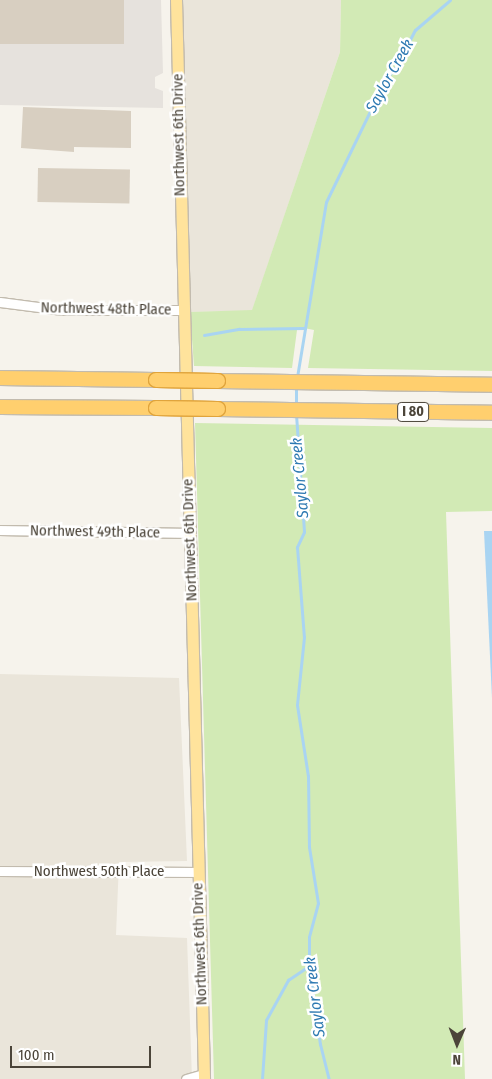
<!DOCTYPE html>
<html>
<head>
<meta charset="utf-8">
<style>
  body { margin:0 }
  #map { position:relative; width:492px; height:1079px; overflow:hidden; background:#f6f3ec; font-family:"Fira Sans Condensed",sans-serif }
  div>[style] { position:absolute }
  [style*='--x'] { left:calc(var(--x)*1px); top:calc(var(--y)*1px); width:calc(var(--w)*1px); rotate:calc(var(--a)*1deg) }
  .residential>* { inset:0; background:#eae5da }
  .industrial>* { inset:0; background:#e6e2dd }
  .green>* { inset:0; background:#d2eab5 }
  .water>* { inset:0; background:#a9d4f2 }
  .stream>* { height:3px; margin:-1.5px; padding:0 1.5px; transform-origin:1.5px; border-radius:1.5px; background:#a9d4f2 }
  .building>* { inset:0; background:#d8cfc1; transform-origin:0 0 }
  .roads { filter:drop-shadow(1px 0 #c2bbae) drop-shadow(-1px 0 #c2bbae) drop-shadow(0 1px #c2bbae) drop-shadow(0 -1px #c2bbae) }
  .minor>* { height:9px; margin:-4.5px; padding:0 4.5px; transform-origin:4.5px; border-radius:4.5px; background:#fff }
  .major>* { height:11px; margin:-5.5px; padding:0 5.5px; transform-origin:5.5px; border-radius:5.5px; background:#ffe39c }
  .highway>* { height:14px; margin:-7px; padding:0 7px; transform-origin:7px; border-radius:7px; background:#ffcf6e }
  .bridges { filter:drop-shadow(1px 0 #e0a43c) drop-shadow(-1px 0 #e0a43c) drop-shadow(0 1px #e0a43c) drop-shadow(0 -1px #e0a43c) }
  .highway-bridge>* { height:14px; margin:-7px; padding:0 7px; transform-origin:7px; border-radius:7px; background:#ffcf6e }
  span { translate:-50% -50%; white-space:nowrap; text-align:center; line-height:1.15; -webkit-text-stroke:5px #fff; paint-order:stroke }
  .shield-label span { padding:1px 4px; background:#fff; border:1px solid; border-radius:4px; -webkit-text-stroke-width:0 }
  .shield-label { font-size:14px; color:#4b4439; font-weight:700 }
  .street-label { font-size:15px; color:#4b4439 }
  .water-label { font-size:16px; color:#2e7ab2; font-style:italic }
  .north { position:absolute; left:432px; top:1019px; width:50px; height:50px; -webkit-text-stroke:4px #fff; paint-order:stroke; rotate:181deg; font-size:14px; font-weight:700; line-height:20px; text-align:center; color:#4b4439 }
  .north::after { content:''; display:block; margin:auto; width:18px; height:22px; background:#4b4439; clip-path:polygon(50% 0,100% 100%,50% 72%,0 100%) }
  .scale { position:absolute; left:10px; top:1046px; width:141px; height:22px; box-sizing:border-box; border:2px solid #4b4439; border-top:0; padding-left:6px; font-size:15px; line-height:18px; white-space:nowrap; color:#4b4439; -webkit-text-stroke:4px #fff; paint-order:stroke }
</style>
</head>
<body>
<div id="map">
  <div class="residential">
    <div style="clip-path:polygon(183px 0,341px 0,340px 52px,252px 311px,190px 312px)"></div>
    <div style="clip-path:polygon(0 674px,179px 678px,187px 861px,119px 862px,116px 935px,187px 938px,192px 1079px,0 1079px)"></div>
  </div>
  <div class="industrial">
    <div style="clip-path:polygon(0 0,161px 0,163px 73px,155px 77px,155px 88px,163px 91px,163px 108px,0 105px)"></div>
  </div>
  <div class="green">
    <div style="clip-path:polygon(341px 0,492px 0,492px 371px,308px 368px,314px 330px,304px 328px,297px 330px,292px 368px,194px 366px,190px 312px,252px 310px,340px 52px)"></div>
    <div style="clip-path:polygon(195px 423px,492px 428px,492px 511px,446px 512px,465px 1079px,214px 1079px)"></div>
  </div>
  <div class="water">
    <div style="clip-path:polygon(484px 531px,492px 531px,492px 698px)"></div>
  </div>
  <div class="stream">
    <div style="--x:204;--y:335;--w:36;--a:-10"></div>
    <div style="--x:239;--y:329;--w:65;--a:-0.9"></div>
    <div style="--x:297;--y:377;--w:177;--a:-80.6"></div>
    <div style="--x:326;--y:202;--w:136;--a:-64.2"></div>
    <div style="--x:385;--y:80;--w:19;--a:-51"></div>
    <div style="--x:397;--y:65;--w:39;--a:-63"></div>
    <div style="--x:415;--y:30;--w:46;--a:-40.6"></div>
    <div style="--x:296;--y:407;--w:21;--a:-90"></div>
    <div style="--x:296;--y:414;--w:118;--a:86.1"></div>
    <div style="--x:304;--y:532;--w:17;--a:115"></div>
    <div style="--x:297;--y:547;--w:90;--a:85.6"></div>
    <div style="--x:304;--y:637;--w:68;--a:95.9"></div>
    <div style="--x:297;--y:705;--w:72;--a:81.2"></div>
    <div style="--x:308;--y:776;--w:71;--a:89.2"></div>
    <div style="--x:309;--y:847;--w:57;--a:80.9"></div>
    <div style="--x:318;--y:903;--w:35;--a:105"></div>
    <div style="--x:309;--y:937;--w:29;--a:90"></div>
    <div style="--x:309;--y:966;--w:79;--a:82"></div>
    <div style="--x:320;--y:1044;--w:36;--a:76"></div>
    <div style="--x:262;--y:1079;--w:59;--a:-86.1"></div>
    <div style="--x:266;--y:1020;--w:46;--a:-61.2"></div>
    <div style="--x:288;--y:980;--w:25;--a:-34"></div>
  </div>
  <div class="building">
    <div style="left:0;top:0;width:124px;height:44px"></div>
    <div style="clip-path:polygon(23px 107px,131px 111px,131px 148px,74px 147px,74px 152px,21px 148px)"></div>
    <div style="left:38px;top:168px;width:92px;height:34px;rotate:1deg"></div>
  </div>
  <div class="roads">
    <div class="minor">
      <div style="--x:0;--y:302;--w:63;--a:7.4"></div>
      <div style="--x:62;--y:310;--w:121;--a:0"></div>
      <div style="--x:0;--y:530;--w:189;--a:0.9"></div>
      <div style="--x:0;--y:871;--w:198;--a:0.3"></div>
      <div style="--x:186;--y:1079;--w:18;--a:-16"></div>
    </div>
    <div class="major">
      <div style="--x:176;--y:0;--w:1079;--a:88.51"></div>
    </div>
    <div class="highway">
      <div style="--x:0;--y:378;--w:156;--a:0.7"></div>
      <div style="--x:218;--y:381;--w:274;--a:0.8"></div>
      <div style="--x:0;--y:407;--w:156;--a:0.4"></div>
      <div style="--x:218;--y:409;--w:274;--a:0.8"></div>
    </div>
  </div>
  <div class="bridges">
    <div class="highway-bridge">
      <div style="--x:156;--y:380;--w:62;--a:0.9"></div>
      <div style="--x:156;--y:408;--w:62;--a:0.9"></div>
    </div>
  </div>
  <div class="shield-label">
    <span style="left:413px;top:412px">I 80</span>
  </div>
  <div class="street-label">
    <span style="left:179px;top:135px;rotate:-91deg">Northwest 6th Drive</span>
    <span style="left:106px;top:309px;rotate:1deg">Northwest 48th Place</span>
    <span style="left:95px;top:532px;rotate:1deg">Northwest 49th Place</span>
    <span style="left:190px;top:540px;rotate:-92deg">Northwest 6th Drive</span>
    <span style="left:99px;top:872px">Northwest 50th Place</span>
    <span style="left:200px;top:944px;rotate:-92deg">Northwest 6th Drive</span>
  </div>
  <div class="water-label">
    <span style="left:390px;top:76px;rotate:-61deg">Saylor Creek</span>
    <span style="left:300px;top:478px;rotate:-95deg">Saylor Creek</span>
    <span style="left:315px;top:997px;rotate:-97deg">Saylor Creek</span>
  </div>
  <div class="north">N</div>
  <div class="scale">100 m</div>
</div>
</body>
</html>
